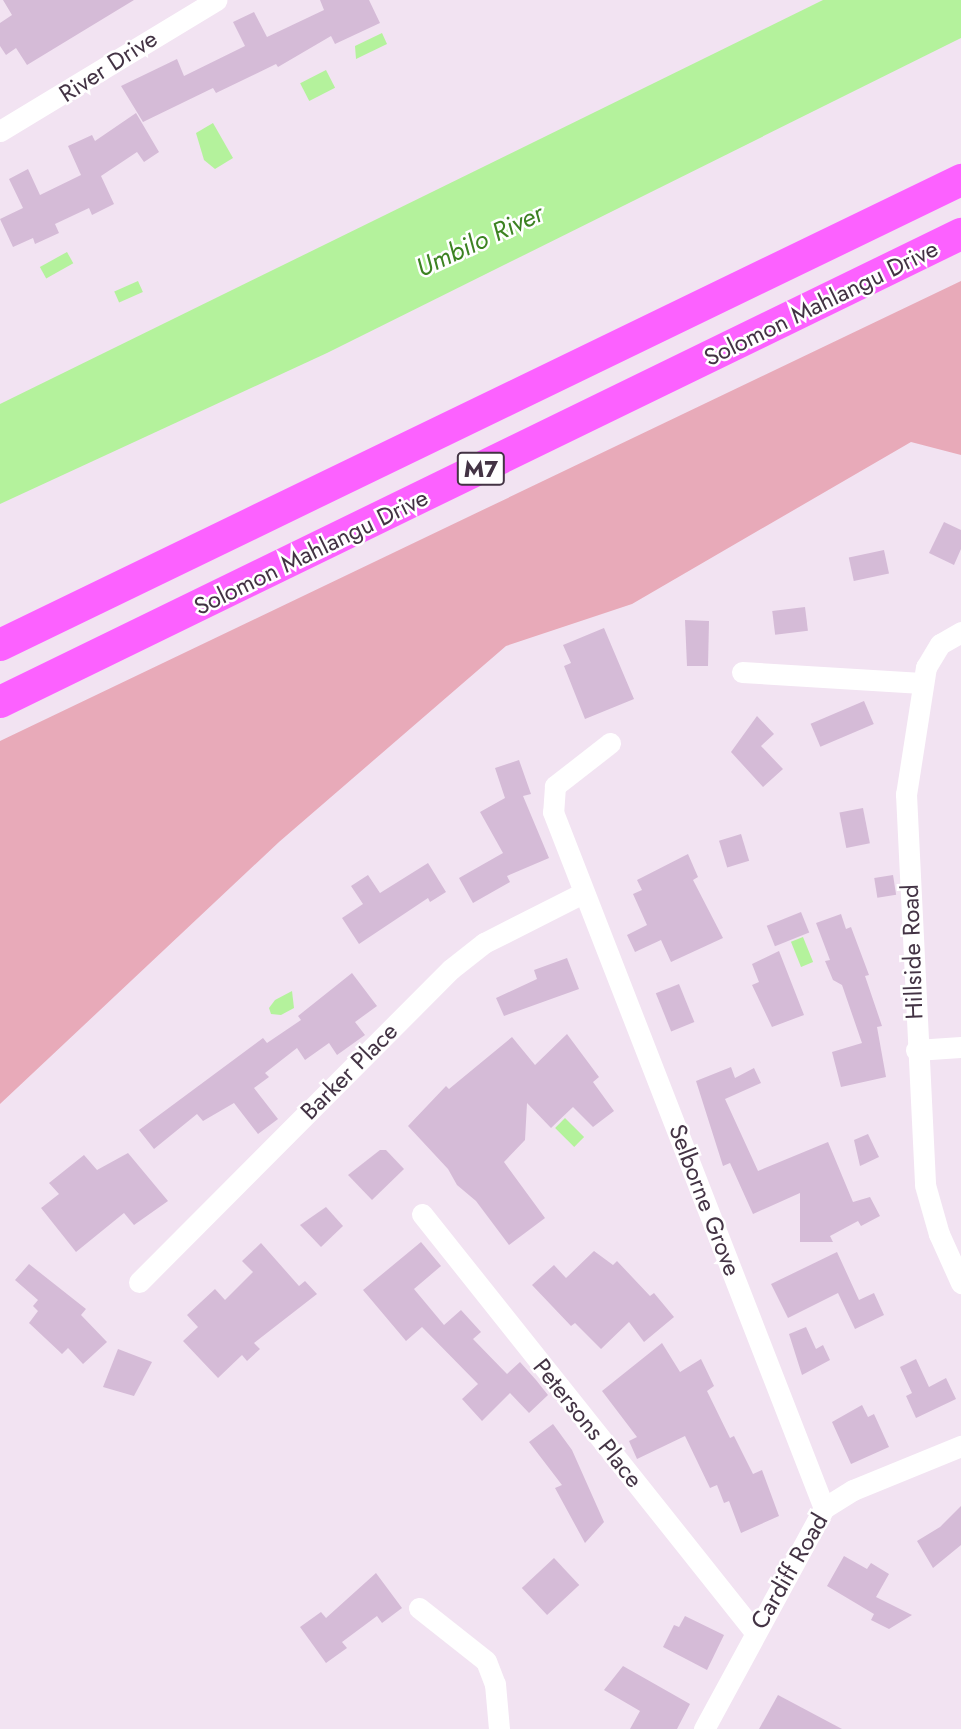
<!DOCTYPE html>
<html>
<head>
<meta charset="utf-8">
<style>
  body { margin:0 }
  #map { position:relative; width:961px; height:1729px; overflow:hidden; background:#f2e3f2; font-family:Jost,sans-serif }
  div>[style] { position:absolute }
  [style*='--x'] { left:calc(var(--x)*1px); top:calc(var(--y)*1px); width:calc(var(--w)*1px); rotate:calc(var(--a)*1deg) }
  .green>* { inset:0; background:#e8aab9 }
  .water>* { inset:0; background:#b4f29c; transform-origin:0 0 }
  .building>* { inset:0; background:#d5bbd7; transform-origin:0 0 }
  .minor>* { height:21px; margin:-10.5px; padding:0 10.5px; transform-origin:10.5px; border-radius:10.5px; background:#fff }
  .highway>* { height:32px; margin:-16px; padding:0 16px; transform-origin:16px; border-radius:16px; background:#fc61ff }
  span { translate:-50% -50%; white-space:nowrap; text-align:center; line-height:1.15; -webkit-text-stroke:5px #fff; paint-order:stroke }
  .shield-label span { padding:2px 5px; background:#fff; border:2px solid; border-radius:5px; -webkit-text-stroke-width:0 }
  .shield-label { font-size:23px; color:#433344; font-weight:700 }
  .street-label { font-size:24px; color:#433344 }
  .water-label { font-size:26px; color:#3c8222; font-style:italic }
</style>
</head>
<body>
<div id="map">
  <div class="green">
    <div style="clip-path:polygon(961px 281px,961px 455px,911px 442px,632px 604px,506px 646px,279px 842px,0 1104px,0 741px)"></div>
  </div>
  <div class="water">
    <div style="clip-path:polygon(823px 0,961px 0,961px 38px,327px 353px,0 504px,0 404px)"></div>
    <div style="clip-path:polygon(382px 33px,387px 44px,356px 59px,355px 46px)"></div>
    <div style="left:326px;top:70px;width:20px;height:29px;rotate:63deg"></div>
    <div style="clip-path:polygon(213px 123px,233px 158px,215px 169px,204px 160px,196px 133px)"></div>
    <div style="left:67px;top:252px;width:13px;height:31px;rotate:61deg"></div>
    <div style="left:138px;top:281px;width:12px;height:26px;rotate:66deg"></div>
    <div style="left:803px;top:937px;width:27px;height:13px;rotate:68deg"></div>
    <div style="clip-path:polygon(292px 991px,294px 1008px,281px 1015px,271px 1014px,269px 1008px,275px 1000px)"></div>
    <div style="left:565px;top:1118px;width:27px;height:14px;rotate:45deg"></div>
  </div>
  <div class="building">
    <div style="clip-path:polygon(3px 0,134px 0,27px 65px,16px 48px,6px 55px,0 46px,0 23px,12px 15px)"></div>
    <div style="clip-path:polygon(320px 0,369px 0,380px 23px,335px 44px,331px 36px,278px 67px,276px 64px,216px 93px,213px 88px,143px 122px,121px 86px,177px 59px,184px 76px,245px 46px,233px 22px,254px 12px,267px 37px,324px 10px)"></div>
    <div style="clip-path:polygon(136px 113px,159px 152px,144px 162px,137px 152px,101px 176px,114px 204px,92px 215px,89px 208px,55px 224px,59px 233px,35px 244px,33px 238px,13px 247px,0 219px,23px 208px,9px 179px,28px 169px,40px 195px,81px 175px,68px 146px,92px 135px,95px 141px)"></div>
    <div style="clip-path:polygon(944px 522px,961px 530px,961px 549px,954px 565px,929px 553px)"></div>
    <div style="left:884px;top:550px;width:24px;height:36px;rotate:78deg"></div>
    <div style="left:805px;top:607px;width:24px;height:33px;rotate:83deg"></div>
    <div style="clip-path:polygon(685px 620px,709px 621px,708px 666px,687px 666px)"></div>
    <div style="clip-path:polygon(604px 628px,634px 699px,585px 719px,564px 666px,571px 663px,563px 645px)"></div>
    <div style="left:864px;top:701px;width:25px;height:58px;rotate:67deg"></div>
    <div style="clip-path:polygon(757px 716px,774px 734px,761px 746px,783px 769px,763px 787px,731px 752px)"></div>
    <div style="clip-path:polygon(519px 760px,531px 794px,523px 796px,549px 858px,507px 876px,510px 882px,473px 903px,459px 878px,503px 853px,480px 812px,505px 798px,495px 768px)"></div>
    <div style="left:863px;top:808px;width:36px;height:24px;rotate:79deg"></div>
    <div style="left:741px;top:834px;width:28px;height:23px;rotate:73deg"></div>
    <div style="clip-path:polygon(688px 854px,698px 877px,693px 880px,723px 938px,671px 962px,661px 940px,635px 952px,627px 935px,647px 925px,633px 894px,642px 890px,637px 880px)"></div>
    <div style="clip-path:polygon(428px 863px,446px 892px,430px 902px,428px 898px,359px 944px,342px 918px,363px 904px,351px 886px,368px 875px,380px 893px)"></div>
    <div style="left:893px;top:875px;width:20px;height:19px;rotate:81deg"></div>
    <div style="left:801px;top:912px;width:22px;height:37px;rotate:68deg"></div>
    <div style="clip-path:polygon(841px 914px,846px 929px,851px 927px,869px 975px,865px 976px,882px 1026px,877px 1027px,886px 1077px,841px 1087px,832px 1052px,862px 1043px,842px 985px,833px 980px,825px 961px,830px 960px,816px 923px)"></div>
    <div style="clip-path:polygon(779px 951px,804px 1015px,772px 1027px,752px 985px,759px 982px,752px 964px)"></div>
    <div style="clip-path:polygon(567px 958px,579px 989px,504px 1016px,496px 998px,537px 979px,534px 970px)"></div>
    <div style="clip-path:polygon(352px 973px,377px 1006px,355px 1022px,365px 1035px,337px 1055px,329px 1043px,305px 1060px,297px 1048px,265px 1073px,269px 1077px,254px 1088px,278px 1119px,258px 1134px,234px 1103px,203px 1121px,197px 1114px,154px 1149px,139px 1130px,263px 1038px,267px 1043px,301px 1020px,298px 1016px)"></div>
    <div style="left:679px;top:984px;width:41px;height:25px;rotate:68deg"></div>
    <div style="clip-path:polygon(567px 1034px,599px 1077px,593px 1082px,614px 1111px,593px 1127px,573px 1107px,551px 1128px,527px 1103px,525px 1140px,504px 1162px,545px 1218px,509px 1245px,476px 1201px,457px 1185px,448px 1169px,408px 1126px,446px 1086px,449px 1089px,512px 1037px,535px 1065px)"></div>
    <div style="clip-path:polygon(731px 1067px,735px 1078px,754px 1068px,761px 1083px,725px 1099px,758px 1171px,828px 1142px,853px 1202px,870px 1197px,880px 1216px,861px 1226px,858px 1221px,830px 1236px,833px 1242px,800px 1242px,800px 1193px,753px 1214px,730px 1163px,723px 1166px,696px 1081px)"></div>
    <div style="clip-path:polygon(868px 1134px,879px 1157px,860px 1166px,854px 1140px)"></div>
    <div style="clip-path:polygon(380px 1150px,386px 1150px,404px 1169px,372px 1200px,348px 1175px)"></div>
    <div style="clip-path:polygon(128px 1153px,168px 1201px,134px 1225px,124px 1213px,76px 1252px,41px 1208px,59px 1194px,49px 1183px,84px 1155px,97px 1170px)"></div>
    <div style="clip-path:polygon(326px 1207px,343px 1226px,321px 1247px,300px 1225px)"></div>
    <div style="clip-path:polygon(421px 1242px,441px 1266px,414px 1289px,444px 1325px,461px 1310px,481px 1332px,473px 1339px,507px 1374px,520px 1362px,536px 1380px,548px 1395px,529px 1413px,510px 1393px,482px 1421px,462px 1399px,478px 1384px,422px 1327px,406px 1341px,363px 1290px)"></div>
    <div style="clip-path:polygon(261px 1243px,299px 1286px,305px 1281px,317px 1294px,254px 1343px,260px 1349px,247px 1361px,242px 1355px,218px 1378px,183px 1341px,198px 1327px,187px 1315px,215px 1289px,225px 1300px,253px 1272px,242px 1261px)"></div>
    <div style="clip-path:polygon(594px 1251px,613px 1265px,617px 1261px,650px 1296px,654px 1293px,674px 1317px,644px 1342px,629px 1322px,601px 1349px,575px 1323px,571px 1326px,532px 1285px,554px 1265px,566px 1278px)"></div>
    <div style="clip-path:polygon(837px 1252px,859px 1300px,874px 1293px,884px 1315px,855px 1329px,838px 1293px,788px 1318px,771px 1284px)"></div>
    <div style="clip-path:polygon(29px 1264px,86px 1309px,81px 1315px,107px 1342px,83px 1364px,68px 1348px,62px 1354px,29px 1323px,38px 1311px,33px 1306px,38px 1300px,15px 1280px)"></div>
    <div style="clip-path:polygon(806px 1327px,816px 1349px,823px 1345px,830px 1360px,802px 1375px,789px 1334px)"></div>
    <div style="clip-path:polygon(662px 1343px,680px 1372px,701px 1359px,714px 1386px,707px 1391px,730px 1438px,734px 1436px,753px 1474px,762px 1470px,779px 1516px,741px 1533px,729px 1501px,724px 1503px,717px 1485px,710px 1488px,685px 1436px,637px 1459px,629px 1441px,637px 1437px,602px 1391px)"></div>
    <div style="clip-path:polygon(118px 1349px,152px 1362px,134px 1396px,103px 1387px)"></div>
    <div style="clip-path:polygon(916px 1359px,929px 1387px,946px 1378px,956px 1399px,916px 1418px,906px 1396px,912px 1393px,900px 1367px)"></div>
    <div style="clip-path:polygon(862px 1405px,868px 1417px,874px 1414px,889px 1447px,851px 1464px,832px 1422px)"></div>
    <div style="clip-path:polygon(553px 1424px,572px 1450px,604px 1522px,585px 1543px,555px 1488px,562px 1485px,529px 1442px)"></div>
    <div style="clip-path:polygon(961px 1506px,961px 1545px,933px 1568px,917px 1541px,940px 1527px)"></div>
    <div style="clip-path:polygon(844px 1556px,867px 1569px,871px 1563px,889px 1574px,876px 1597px,912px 1615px,889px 1629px,871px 1620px,874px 1614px,827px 1586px)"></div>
    <div style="left:554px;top:1558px;width:37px;height:44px;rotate:47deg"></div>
    <div style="clip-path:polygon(376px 1573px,402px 1608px,382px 1623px,377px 1616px,342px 1642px,347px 1648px,326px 1663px,300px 1627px,321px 1612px,326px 1618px)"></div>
    <div style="clip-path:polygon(685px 1616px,724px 1635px,707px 1670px,663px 1647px,674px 1625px,679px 1627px)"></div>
    <div style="clip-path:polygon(623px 1666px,690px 1704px,677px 1729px,630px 1729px,640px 1711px,604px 1690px)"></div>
    <div style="clip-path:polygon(778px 1695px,842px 1729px,759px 1729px)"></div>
  </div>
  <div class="minor">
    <div style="--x:0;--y:131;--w:253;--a:-31.2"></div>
    <div style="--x:961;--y:632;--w:24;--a:150"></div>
    <div style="--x:940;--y:644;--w:27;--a:121"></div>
    <div style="--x:926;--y:667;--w:129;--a:98.9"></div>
    <div style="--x:906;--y:794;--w:391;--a:87.2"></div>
    <div style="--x:925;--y:1185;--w:51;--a:74.1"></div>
    <div style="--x:939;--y:1234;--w:54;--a:65.8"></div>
    <div style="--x:742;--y:672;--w:180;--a:3.5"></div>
    <div style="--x:610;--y:743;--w:70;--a:142"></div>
    <div style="--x:555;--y:786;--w:26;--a:94"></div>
    <div style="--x:553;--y:812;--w:747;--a:68.73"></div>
    <div style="--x:916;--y:1050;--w:45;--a:-3.8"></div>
    <div style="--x:422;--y:1214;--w:533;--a:51.47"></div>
    <div style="--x:139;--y:1282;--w:442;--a:-45.1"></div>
    <div style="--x:451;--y:969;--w:42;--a:-38.2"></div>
    <div style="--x:484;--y:943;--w:111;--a:-26.8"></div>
    <div style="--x:419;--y:1608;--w:85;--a:38.3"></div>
    <div style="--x:486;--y:1661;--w:25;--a:69"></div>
    <div style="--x:495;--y:1684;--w:45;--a:84.9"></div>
    <div style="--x:704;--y:1729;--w:251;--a:-61.5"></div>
    <div style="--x:824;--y:1508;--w:34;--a:-32"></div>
    <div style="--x:853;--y:1490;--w:117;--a:-22.2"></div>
  </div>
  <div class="highway">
    <div style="--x:0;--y:645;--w:1068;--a:-25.82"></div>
    <div style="--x:0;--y:702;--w:1069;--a:-25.97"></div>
  </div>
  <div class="shield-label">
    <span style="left:481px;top:469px">M7</span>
  </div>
  <div class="street-label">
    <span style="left:108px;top:66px;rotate:-33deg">River Drive</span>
    <span style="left:821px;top:303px;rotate:-26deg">Solomon Mahlangu Drive</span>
    <span style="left:311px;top:552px;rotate:-26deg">Solomon Mahlangu Drive</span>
    <span style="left:912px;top:952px;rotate:-92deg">Hillside Road</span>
    <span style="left:349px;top:1071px;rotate:-45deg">Barker Place</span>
    <span style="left:705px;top:1200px;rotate:69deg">Selborne Grove</span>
    <span style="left:588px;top:1423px;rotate:51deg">Petersons Place</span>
    <span style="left:789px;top:1571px;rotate:-60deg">Cardiff Road</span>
  </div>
  <div class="water-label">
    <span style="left:480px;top:241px;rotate:-25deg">Umbilo River</span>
  </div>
</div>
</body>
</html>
